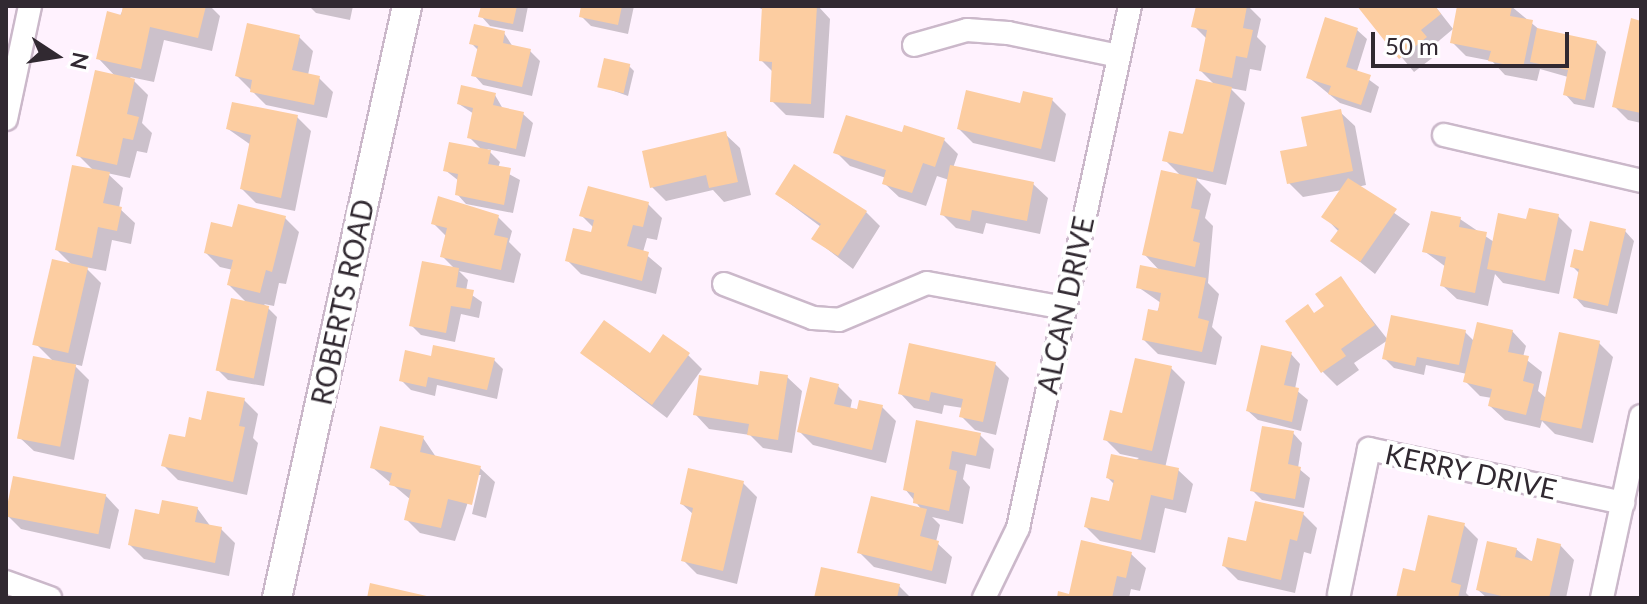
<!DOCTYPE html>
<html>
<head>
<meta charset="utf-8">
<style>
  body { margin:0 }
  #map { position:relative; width:1647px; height:604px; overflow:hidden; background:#fff2fe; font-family:Lato,sans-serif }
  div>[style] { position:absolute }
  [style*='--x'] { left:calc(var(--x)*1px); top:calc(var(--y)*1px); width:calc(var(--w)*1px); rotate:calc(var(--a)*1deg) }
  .shadow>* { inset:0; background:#0003 }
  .building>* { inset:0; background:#fccda1; transform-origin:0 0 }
  .roads { filter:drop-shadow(2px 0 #cbb8ca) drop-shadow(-2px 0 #cbb8ca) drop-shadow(0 2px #cbb8ca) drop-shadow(0 -2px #cbb8ca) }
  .minor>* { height:22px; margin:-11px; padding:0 11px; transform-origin:11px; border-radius:11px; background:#fff }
  .tertiary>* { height:28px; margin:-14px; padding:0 14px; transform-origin:14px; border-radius:14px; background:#fff }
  span { translate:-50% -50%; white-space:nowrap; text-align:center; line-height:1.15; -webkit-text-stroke:8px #fff; paint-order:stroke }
  .street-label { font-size:28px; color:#312931 }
  .frame { position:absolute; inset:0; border:8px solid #312931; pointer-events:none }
  .north { position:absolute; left:16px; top:16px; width:80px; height:80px; -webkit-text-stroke:6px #fff; paint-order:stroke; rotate:102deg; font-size:22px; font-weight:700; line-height:32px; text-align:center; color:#312931 }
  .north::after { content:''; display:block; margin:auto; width:28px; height:36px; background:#312931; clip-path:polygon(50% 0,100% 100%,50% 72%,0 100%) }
  .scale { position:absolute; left:1371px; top:32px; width:198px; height:36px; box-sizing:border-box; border:4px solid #312931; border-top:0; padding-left:10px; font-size:24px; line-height:28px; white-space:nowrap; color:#312931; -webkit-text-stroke:6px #fff; paint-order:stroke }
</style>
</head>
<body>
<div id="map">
  <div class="shadow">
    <div style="clip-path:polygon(125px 6px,210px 6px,220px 16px,212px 51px,164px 40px,154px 82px,130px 77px,148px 95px,142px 123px,152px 133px,147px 153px,137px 151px,130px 178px,107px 173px,123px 188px,119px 208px,135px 223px,131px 244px,112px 240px,106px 271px,85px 267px,101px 283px,82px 366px,73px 364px,89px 380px,74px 460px,34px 451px,19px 437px,53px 361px,36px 344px,73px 266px,57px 250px,94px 171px,78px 155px,116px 77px,98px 58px)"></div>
    <div style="clip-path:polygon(309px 6px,353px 6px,350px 20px,316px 13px)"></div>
    <div style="clip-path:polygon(483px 6px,528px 6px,523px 32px,490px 26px,481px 16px)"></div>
    <div style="clip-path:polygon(583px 6px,634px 6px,628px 34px,591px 26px,581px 16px)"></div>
    <div style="clip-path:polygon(755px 6px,818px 6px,830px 19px,824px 118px,786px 115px,772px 101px,774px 73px,761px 60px,764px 10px)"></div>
    <div style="clip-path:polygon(1198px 6px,1248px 6px,1261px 19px,1257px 37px,1266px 46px,1261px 71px,1250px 69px,1246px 91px,1230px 88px,1245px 103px,1226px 185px,1195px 178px,1211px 194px,1205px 218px,1213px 226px,1208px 283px,1219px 294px,1212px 327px,1222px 337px,1216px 365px,1158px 354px,1144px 340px,1161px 303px,1138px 287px,1160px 271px,1144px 254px,1181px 176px,1165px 160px,1215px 85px,1201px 71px,1207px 39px,1194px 26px)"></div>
    <div style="clip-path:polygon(1359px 6px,1435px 6px,1453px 29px,1434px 45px,1440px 52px,1414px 72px)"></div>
    <div style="clip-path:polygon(1479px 6px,1511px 6px,1541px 31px,1596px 42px,1606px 52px,1594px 108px,1574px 104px,1565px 94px,1568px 77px,1540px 69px,1537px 81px,1505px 75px,1492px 61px,1466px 56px,1452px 42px)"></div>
    <div style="clip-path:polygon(1641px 23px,1641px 123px,1628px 120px,1614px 106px)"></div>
    <div style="clip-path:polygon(1357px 30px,1367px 39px,1357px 71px,1379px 87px,1371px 113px,1340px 103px,1308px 77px)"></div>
    <div style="clip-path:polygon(504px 33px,513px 47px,530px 51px,540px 61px,532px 96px,483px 85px,474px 75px,479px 51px,471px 43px)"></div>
    <div style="clip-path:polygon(299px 37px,313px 51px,308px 75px,319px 78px,333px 92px,327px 118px,266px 105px,237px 76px)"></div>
    <div style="clip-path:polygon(629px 66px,634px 71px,628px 96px,600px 86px)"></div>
    <div style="clip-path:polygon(495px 95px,503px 109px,523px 114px,533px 123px,525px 157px,487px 149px,500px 162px,498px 168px,520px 180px,513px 213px,466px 204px,457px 194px,459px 181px,445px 170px,482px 150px,469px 137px,474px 114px,459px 104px)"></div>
    <div style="clip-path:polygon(1052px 100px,1066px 114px,1055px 162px,973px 143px,959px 129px)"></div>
    <div style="clip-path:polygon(1340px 112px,1355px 126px,1366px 185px,1357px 187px,1410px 224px,1375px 274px,1333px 240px,1339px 232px,1324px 216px,1342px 190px,1303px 197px,1289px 183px)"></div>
    <div style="clip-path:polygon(297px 117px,311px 131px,295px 211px,256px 203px,242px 189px,251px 145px,228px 129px)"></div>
    <div style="clip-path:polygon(725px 134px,740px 148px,751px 195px,724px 202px,713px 190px,666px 201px,652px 187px)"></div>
    <div style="clip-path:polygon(903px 135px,944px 140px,958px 154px,953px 168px,1033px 184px,1048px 198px,1040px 234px,986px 223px,983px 234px,956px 228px,942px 214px,949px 180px,937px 176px,926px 206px,899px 197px,884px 183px,886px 178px,850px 166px,836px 152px)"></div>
    <div style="clip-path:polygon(777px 194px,866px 212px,880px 226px,853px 269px,813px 238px,821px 227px)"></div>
    <div style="clip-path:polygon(648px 204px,662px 218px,657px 240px,647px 238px,643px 252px,662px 268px,656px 294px,581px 274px,567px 260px,593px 235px,594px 228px,582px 216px)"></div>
    <div style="clip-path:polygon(1558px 216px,1572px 230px,1559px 294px,1503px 283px,1495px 274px,1488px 306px,1457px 299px,1442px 285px,1446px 267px,1424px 251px,1460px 219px,1494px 242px,1528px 221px)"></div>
    <div style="clip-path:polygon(498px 217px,512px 231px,509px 242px,521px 254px,514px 283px,459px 271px,468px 280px,466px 291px,482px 302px,479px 318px,461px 314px,455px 342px,421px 335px,411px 325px,456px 270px,442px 256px,447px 237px,433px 223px)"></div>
    <div style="clip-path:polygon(285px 218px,299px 232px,286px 284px,279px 283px,274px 306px,264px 304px,277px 317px,264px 386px,228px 380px,218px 370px,248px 304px,229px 285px,233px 270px,220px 267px,206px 253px,233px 230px)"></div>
    <div style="clip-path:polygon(1625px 231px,1634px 241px,1617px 314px,1584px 307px,1575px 297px,1580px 274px,1572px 266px)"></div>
    <div style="clip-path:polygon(1340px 279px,1388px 340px,1354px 363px,1359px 370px,1337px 386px,1323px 372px,1316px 315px,1327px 307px)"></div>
    <div style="clip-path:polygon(1512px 331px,1526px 346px,1523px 357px,1542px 372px,1538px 391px,1546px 398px,1599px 343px,1613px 357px,1593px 443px,1555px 434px,1542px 421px,1540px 428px,1505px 420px,1490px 406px,1492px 398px,1480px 396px,1466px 382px,1467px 374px,1426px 365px,1424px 375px,1394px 368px,1384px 358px,1465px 332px,1474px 341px)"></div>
    <div style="clip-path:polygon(582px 353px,688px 355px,702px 369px,667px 418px)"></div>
    <div style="clip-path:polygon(1291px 354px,1300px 364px,1295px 389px,1308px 400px,1301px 431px,1258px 420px,1248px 411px)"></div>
    <div style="clip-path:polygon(432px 358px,494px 360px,503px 369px,497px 399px,437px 385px,435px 396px,411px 390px,401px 380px)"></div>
    <div style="clip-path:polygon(995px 364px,1009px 378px,996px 435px,975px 430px,961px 416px,963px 408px,944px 405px,942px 414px,914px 408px,900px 393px)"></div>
    <div style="clip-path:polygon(1171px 368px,1185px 382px,1165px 468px,1178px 470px,1193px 484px,1186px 513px,1165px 508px,1155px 553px,1100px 541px,1086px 527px,1111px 504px,1115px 485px,1108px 478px,1139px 458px,1120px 454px,1105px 439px)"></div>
    <div style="clip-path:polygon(787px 377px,802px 391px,792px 453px,763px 448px,750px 435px,709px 429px,695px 414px)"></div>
    <div style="clip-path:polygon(838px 386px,852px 400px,850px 410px,882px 407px,896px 421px,886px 463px,813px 445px,799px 431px)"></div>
    <div style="clip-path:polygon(244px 400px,258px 414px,253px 438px,258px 443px,247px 495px,178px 480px,164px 466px,202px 422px)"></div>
    <div style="clip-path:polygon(918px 423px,980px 435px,994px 449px,990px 469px,966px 464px,963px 479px,970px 487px,963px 524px,932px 517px,940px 525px,936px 542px,952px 557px,946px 584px,874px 567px,860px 553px,922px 510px,905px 489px)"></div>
    <div style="clip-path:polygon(1293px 433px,1302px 443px,1298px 468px,1310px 478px,1304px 508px,1262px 500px,1252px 490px)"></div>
    <div style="clip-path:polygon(423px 438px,436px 457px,480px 468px,495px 482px,486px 518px,472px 514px,481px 475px,477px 475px,455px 541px,420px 533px,406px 519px,411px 500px,373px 468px)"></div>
    <div style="clip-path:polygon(743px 483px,757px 497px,737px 584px,697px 574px,683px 560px,694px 515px,682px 504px)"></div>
    <div style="clip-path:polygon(105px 495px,119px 510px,110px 549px,21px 529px,7px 515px)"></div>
    <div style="clip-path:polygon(197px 508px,211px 527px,221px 529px,235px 543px,229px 576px,144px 559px,130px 545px,161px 516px)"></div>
    <div style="clip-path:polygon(1303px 514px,1317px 528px,1311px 554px,1304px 552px,1295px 593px,1238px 580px,1224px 566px,1247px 544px)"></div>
    <div style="clip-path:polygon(1464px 525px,1478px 539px,1466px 593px,1471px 598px,1400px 598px)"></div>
    <div style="clip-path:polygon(1560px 545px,1574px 560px,1566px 598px,1487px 598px,1478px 590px,1516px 549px,1533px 563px)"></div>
    <div style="clip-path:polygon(1131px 554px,1146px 568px,1140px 591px,1131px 589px,1129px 598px,1059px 598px,1071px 596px)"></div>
    <div style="clip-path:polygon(899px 586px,911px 598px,816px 598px)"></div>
  </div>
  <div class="building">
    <div style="clip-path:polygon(123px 6px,206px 6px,198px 38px,150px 27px,141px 69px,96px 59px,107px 11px,121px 15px)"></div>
    <div style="clip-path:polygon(481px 6px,517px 6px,513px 24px,478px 17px)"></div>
    <div style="clip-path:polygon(581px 6px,622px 6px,618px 25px,579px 17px)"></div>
    <div style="clip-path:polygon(762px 6px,817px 6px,811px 104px,770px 102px,772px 62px,759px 61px)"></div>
    <div style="clip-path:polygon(1196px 6px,1247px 6px,1243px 28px,1253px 30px,1247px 58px,1236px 56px,1232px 78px,1199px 71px,1207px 30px,1191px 27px)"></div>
    <div style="clip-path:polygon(1357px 6px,1435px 6px,1441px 14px,1421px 30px,1427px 37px,1399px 59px)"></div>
    <div style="clip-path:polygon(1457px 6px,1512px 6px,1510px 16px,1533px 20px,1523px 68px,1488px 61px,1491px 51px,1450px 43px)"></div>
    <div style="clip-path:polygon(1325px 17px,1358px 28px,1346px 67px,1371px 75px,1361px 105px,1328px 94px,1331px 86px,1306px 78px)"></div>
    <div style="clip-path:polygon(1631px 18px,1641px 21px,1641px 113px,1612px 107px)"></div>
    <div style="clip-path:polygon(247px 23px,300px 35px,292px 70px,320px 76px,314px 105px,250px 92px,252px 80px,235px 76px)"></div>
    <div style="clip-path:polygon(474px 24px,505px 31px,503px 43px,531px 49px,522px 87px,471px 76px,478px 46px,469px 44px)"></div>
    <div style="clip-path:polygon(1537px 28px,1597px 41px,1585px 100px,1563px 95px,1568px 70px,1530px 62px)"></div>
    <div style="left:604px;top:58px;width:27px;height:30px;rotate:13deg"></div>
    <div style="clip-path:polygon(95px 70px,135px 79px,127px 114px,139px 117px,133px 140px,123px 138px,117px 165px,76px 156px)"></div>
    <div style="clip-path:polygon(1196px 79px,1232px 87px,1213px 172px,1162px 161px,1169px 131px,1183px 134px)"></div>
    <div style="clip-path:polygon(461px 85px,496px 93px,493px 105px,524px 112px,516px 149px,467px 138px,473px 108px,457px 104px)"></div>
    <div style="clip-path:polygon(966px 90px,1020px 103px,1023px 91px,1053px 98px,1041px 149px,957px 129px)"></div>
    <div style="clip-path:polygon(232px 102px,298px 115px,281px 198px,240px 189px,251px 135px,226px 129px)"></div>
    <div style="clip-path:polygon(1341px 109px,1353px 171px,1287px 184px,1280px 151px,1307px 146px,1301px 117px)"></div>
    <div style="clip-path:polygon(846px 115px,902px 132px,904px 125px,945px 138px,935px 167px,923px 163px,912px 193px,882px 184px,886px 170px,833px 153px)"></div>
    <div style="clip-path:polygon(726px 131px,738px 182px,709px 188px,706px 175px,650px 188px,642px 151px)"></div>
    <div style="clip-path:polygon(449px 142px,491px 150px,488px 164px,511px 168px,504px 205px,455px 195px,458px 174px,443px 171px)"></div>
    <div style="clip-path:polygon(794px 164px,867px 211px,838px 256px,811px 239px,821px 224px,775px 194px)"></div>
    <div style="clip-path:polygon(72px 165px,110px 172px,103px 203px,122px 207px,117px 231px,98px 227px,92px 258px,55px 250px)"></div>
    <div style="clip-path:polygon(950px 165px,1034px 182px,1027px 221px,972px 210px,970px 221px,940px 215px)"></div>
    <div style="clip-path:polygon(1161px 170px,1197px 178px,1191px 208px,1200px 210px,1193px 241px,1200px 243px,1195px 267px,1142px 255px)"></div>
    <div style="clip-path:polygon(1348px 178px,1397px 209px,1360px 262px,1330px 241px,1339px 229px,1321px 217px)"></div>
    <div style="clip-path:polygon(588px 186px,649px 202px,643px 227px,633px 225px,627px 246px,649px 252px,642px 281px,565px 261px,573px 228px,591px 232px,594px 220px,579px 216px)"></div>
    <div style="clip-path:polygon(438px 196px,499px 215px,494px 235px,508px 238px,501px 270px,440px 257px,447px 228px,431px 224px)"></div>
    <div style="clip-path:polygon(238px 204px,286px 216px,272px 272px,266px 270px,260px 293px,227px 285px,233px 260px,204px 253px,211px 222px,232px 227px)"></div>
    <div style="clip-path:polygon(1529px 208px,1559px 214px,1545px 281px,1487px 269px,1498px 213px,1526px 219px)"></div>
    <div style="clip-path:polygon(1431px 211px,1461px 217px,1459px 227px,1487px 232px,1475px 293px,1440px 286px,1446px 257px,1422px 252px)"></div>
    <div style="clip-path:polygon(1590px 221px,1626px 229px,1608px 306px,1573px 298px,1579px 269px,1570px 267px,1574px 249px,1583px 251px)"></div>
    <div style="left:52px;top:259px;width:37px;height:88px;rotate:13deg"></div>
    <div style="clip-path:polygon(422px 261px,459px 268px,456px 287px,474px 290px,470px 309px,451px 306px,446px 333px,409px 326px)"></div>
    <div style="clip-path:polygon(1140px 265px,1206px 278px,1198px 318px,1209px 321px,1202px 352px,1142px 340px,1148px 309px,1158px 311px,1161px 293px,1136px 288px)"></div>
    <div style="clip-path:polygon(1341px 276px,1375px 325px,1341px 349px,1346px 356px,1321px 373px,1285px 321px,1308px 304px,1314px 313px,1324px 306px,1315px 294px)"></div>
    <div style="left:231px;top:298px;width:39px;height:74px;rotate:12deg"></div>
    <div style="clip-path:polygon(1391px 315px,1466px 330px,1459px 365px,1417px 357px,1415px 366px,1382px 359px)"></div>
    <div style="clip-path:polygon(604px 320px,650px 353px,663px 334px,690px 353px,652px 405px,580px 353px)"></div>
    <div style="clip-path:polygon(1477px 322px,1513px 330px,1508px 352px,1529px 356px,1523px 381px,1534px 384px,1526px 415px,1488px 406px,1492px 389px,1463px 382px)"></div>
    <div style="left:1559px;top:332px;width:42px;height:90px;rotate:12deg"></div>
    <div style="clip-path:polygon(909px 343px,996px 362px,983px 422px,959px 417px,963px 399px,931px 392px,929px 401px,898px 394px)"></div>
    <div style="clip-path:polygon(433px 345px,495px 358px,487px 390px,428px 377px,426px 387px,399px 381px,405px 350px,431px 356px)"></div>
    <div style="clip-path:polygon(1261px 345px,1292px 352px,1284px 385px,1299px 388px,1292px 422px,1246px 411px)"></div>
    <div style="left:33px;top:356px;width:44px;height:84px;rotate:11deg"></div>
    <div style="clip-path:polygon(1135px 358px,1172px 366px,1152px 451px,1103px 440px,1110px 410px,1122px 413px)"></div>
    <div style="clip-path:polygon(760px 371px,788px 375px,778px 440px,747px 435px,749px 424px,693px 415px,699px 375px,758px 385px)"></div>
    <div style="clip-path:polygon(810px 377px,839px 384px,834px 404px,857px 409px,859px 400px,883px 405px,872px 450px,797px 432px)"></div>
    <div style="clip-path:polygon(207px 391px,245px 398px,239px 426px,245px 427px,233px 482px,161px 466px,169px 434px,185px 437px,189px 417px,201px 420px)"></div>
    <div style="clip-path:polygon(916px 420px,981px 433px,976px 456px,952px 451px,949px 469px,957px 471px,949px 511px,913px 503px,914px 493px,903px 490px)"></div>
    <div style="clip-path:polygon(380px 426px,424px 436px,420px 452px,481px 466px,472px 505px,448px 499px,441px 528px,404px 520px,411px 490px,389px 485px,392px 473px,370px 468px)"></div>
    <div style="clip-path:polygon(1262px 426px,1294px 431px,1288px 464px,1301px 467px,1295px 499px,1250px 491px)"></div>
    <div style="clip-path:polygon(1111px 454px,1179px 468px,1173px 500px,1151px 495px,1141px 540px,1084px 527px,1091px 497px,1109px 501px,1114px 480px,1106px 478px)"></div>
    <div style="clip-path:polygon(688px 468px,744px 481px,723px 571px,681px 561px,693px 508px,680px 504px)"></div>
    <div style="left:13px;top:476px;width:95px;height:41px;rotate:11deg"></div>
    <div style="clip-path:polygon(871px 496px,927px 509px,920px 536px,939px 541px,932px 571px,857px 553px)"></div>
    <div style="clip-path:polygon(162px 500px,198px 507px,195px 522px,222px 527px,215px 563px,128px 545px,135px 509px,159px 514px)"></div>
    <div style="clip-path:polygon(1255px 501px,1304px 512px,1297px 541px,1290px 539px,1281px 580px,1222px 566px,1228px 537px,1246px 541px)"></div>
    <div style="clip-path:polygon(1428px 515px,1465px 523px,1451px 582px,1461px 585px,1458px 598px,1396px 598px,1403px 568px,1415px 571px)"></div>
    <div style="clip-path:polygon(1537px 538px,1561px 544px,1549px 598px,1510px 598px,1476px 590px,1487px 541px,1517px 548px,1515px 557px,1532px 561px)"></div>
    <div style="clip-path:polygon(1081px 540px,1132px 552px,1126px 578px,1117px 576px,1112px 598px,1057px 598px,1058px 591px,1069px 594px)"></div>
    <div style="clip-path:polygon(821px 567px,900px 584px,897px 598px,814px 598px)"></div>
    <div style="clip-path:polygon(370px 583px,431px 597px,431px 598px,367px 598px)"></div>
  </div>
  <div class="roads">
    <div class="minor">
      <div style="--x:914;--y:45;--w:55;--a:-15.8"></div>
      <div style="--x:967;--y:30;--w:41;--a:4.2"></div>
      <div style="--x:1008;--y:33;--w:113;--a:11.7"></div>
      <div style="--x:6;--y:119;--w:116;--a:-78"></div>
      <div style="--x:1444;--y:135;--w:202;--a:13.1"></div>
      <div style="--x:724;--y:284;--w:95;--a:20.9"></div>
      <div style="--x:813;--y:318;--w:26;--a:4"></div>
      <div style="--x:839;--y:320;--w:95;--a:-22.8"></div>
      <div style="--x:927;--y:283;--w:140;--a:10.3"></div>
      <div style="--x:6;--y:582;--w:47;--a:20"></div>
      <div style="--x:1339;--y:594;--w:148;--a:-78.3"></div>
      <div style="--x:1369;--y:449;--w:260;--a:12"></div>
      <div style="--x:984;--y:598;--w:78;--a:-64.1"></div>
      <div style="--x:1018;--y:528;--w:534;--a:-77.89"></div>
      <div style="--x:1602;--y:598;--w:186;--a:-77.9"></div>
    </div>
    <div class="tertiary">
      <div style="--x:277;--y:598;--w:606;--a:-77.61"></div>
    </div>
  </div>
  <div class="street-label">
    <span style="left:342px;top:302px;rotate:-78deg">ROBERTS ROAD</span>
    <span style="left:1065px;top:305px;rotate:-78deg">ALCAN DRIVE</span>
    <span style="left:1471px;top:471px;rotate:12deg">KERRY DRIVE</span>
  </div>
  <div class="frame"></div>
  <div class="north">N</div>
  <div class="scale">50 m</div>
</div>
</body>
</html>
